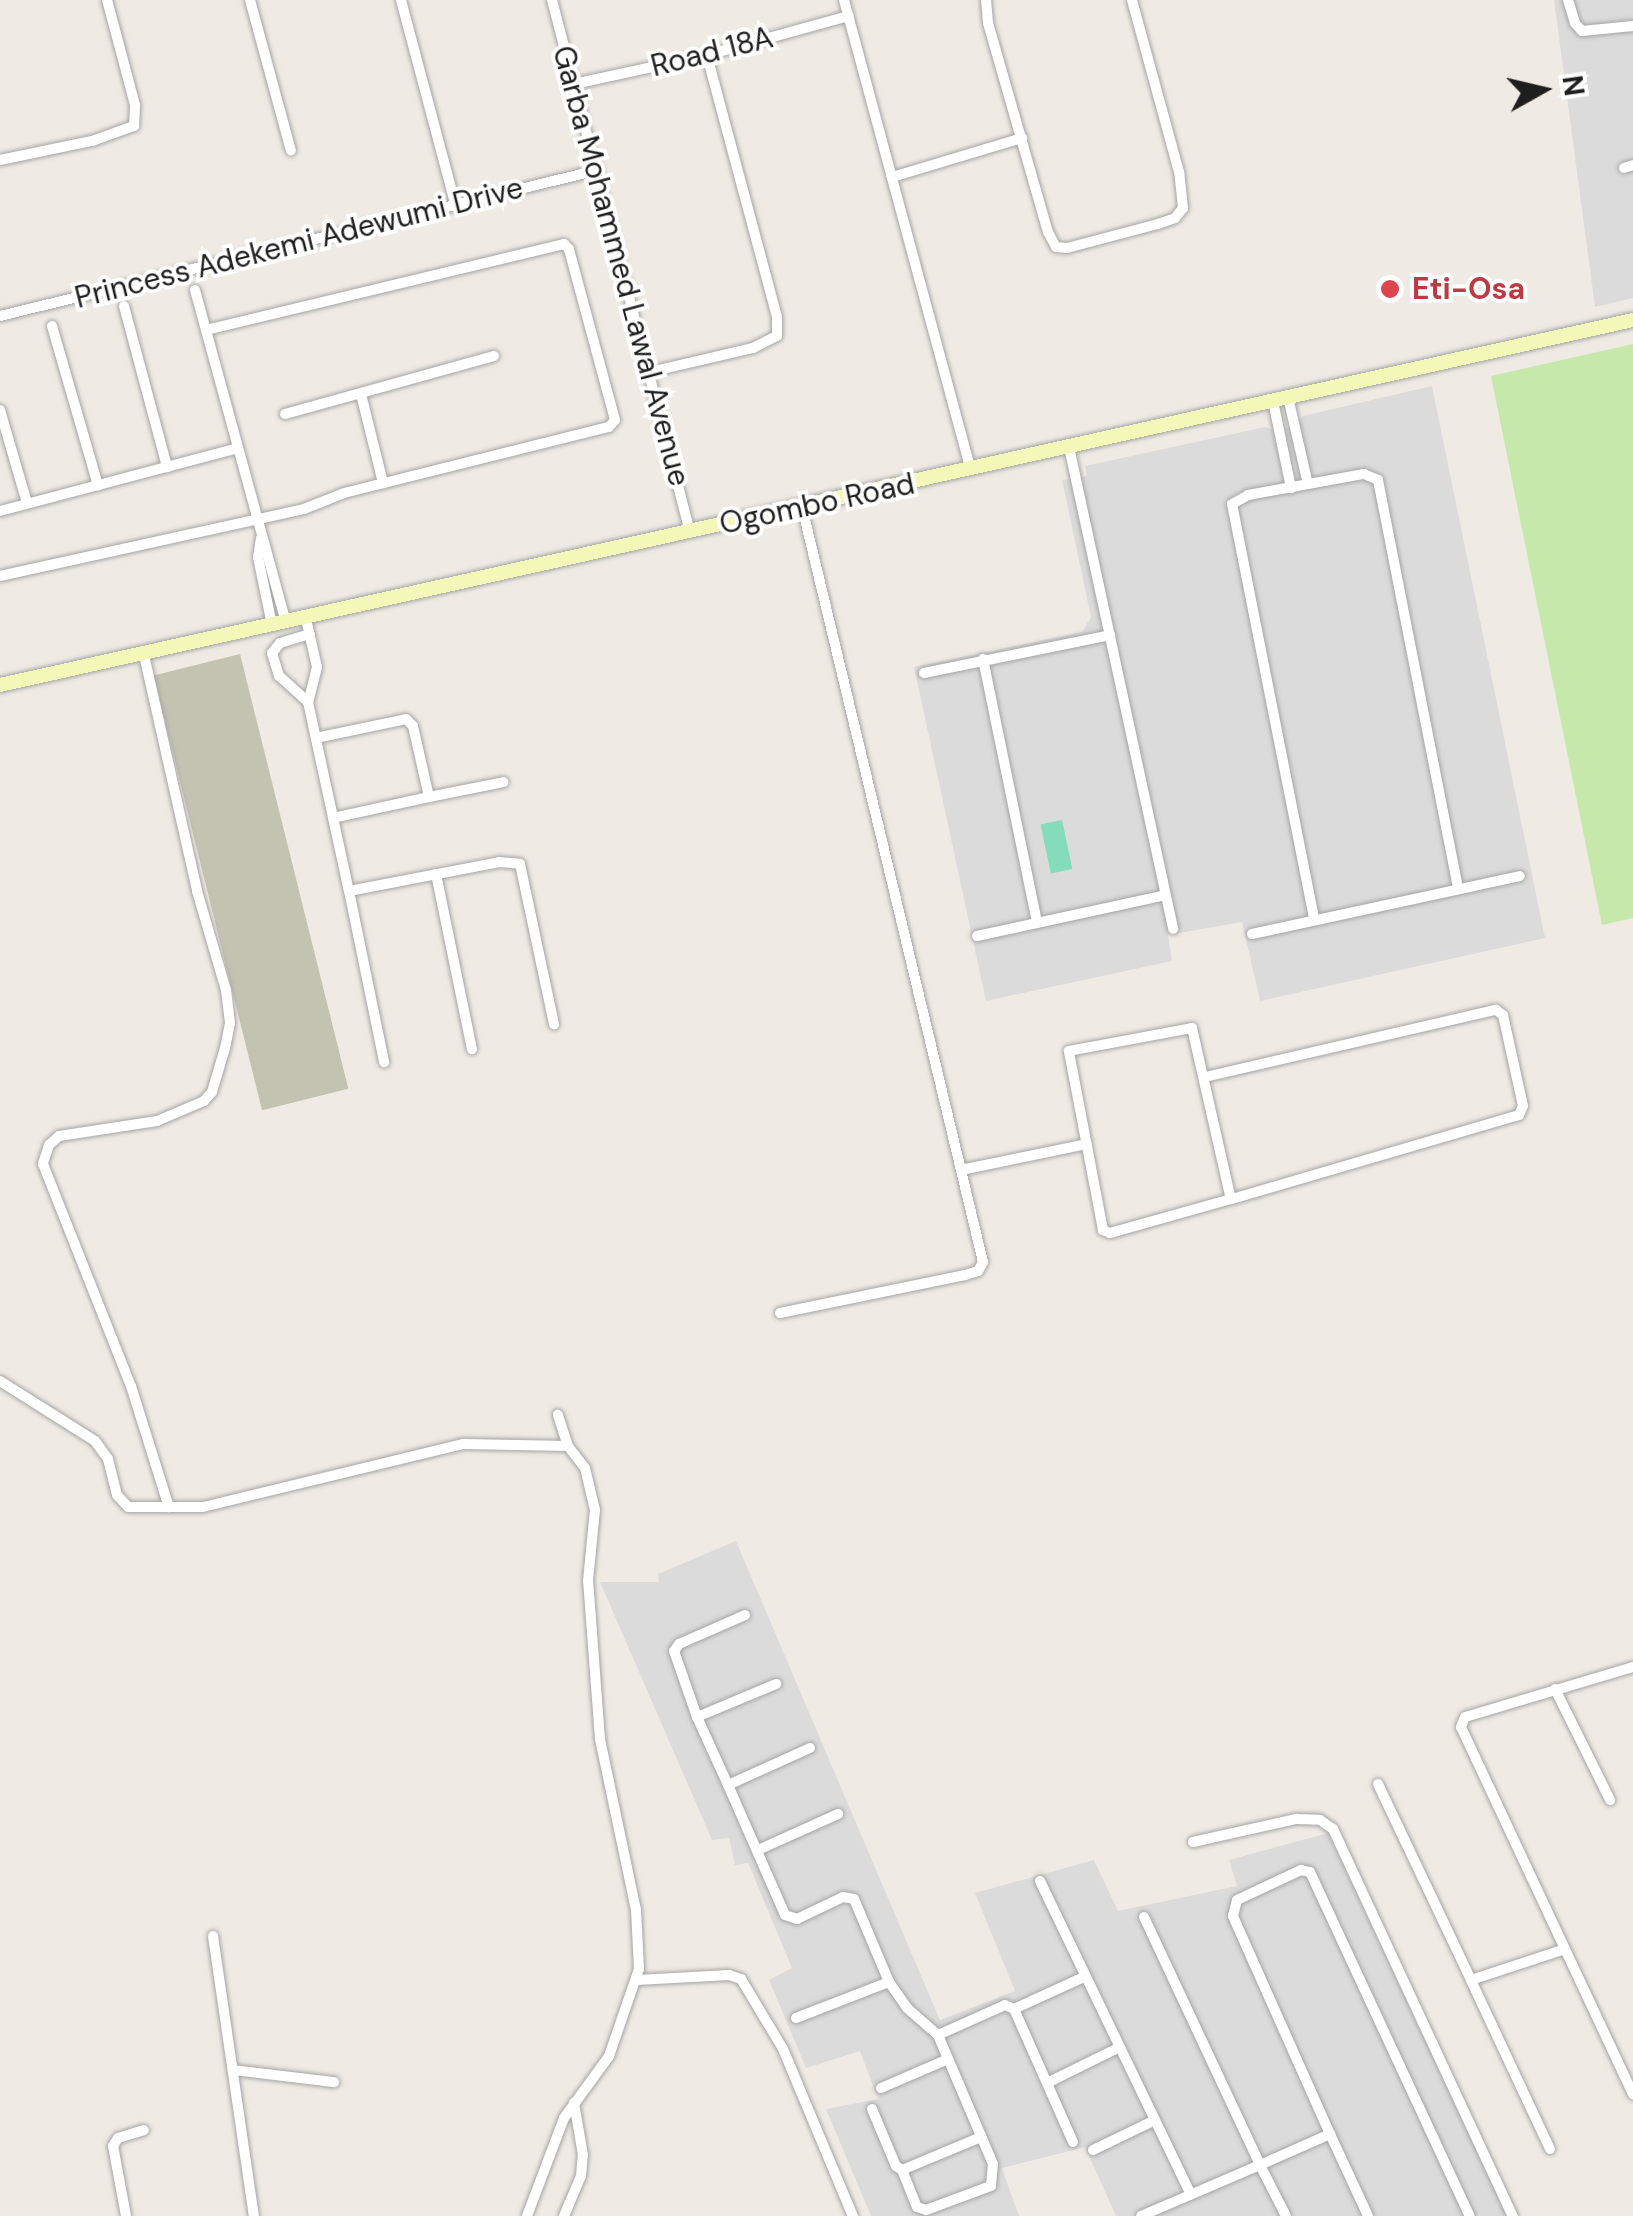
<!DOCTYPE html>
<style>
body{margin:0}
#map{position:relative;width:1633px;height:2216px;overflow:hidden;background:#efebe4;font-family:"DM Sans",sans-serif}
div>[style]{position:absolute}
.residential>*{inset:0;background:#dcdbdb}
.construction>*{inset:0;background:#c2c3b0;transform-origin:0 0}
.grass>*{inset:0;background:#c7e8ab}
.pitch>*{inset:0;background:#84dcbc;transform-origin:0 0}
.roads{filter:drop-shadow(0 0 2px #a5a5a5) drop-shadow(0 0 2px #a5a5a5)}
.street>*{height:10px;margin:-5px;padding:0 5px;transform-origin:5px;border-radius:5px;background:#fff}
.secondary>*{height:14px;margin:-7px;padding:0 7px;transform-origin:7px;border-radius:7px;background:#f3f8b9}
.dots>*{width:28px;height:28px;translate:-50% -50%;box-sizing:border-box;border:5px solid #fff;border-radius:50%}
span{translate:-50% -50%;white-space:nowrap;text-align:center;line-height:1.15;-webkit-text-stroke:8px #fff;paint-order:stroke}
.street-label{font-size:30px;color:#1e1e1e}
.health-label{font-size:30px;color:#be3a42;font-weight:700}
.left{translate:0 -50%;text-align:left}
.north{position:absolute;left:1493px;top:40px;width:100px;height:100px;-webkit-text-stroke:8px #fff;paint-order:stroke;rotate:82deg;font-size:28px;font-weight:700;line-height:40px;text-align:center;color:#1e1e1e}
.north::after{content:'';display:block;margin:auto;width:35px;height:45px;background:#1e1e1e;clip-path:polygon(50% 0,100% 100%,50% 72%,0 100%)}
</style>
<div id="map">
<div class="residential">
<i style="clip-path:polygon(1554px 0,1633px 0,1633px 298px,1595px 307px)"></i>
<i style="clip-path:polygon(1432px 386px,1545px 938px,1260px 1001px,1242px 922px,1168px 935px,1172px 961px,986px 1001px,914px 667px,1082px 632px,1091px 617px,1062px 480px,1087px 476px,1085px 466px,1265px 427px,1279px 431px,1294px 427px,1303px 416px)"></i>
<i style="clip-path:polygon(736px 1541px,940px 2020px,1015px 1991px,975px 1893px,1094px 1860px,1118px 1911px,1237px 1886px,1229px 1860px,1328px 1833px,1507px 2216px,1116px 2216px,1085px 2147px,1002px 2168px,1019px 2216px,871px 2216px,826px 2109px,878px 2099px,860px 2051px,806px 2068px,769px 1980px,792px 1968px,748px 1863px,735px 1865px,729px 1838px,712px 1840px,600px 1582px,659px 1582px,658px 1574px)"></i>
</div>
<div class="construction">
<i style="left:240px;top:654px;width:448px;height:89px;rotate:76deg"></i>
</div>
<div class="grass">
<i style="clip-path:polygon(1633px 344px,1633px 918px,1602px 925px,1491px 376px)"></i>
</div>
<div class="pitch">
<i style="left:1062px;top:820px;width:50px;height:22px;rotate:78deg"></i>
</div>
<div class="roads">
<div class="street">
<i style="left:250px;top:0;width:156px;rotate:74.8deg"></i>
<i style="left:401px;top:0;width:214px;rotate:75.1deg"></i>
<i style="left:552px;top:0;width:550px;rotate:75.46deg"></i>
<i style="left:844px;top:0;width:487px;rotate:74.9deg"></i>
<i style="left:986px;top:0;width:23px;rotate:85deg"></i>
<i style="left:988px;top:23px;width:217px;rotate:74deg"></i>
<i style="left:1048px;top:232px;width:17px;rotate:62deg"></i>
<i style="left:1056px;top:247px;width:11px;rotate:5deg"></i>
<i style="left:1067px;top:248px;width:94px;rotate:-14.8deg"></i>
<i style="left:1158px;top:224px;width:18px;rotate:-19deg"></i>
<i style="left:1175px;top:218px;width:13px;rotate:-51deg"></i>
<i style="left:1183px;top:208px;width:36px;rotate:-96deg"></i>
<i style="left:1179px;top:172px;width:178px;rotate:-105.3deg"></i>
<i style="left:1568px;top:0;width:24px;rotate:73deg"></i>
<i style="left:1575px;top:23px;width:11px;rotate:49deg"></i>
<i style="left:1582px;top:31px;width:51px;rotate:-5.6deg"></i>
<i style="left:574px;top:84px;width:136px;rotate:-12.3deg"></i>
<i style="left:707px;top:55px;width:147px;rotate:-15.4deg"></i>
<i style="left:0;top:160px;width:94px;rotate:-11.7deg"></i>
<i style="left:92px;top:141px;width:45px;rotate:-19.7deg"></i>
<i style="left:134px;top:126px;width:21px;rotate:-87deg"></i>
<i style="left:135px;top:105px;width:109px;rotate:-104.9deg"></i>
<i style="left:1624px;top:168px;width:9px;rotate:-18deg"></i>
<i style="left:892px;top:177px;width:136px;rotate:-16.7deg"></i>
<i style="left:195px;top:290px;width:345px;rotate:74.7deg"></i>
<i style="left:124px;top:306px;width:167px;rotate:75deg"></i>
<i style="left:0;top:316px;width:616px;rotate:-13.72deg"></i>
<i style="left:52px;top:326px;width:166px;rotate:73.9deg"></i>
<i style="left:650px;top:372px;width:106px;rotate:-13.1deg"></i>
<i style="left:753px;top:348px;width:27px;rotate:-27deg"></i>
<i style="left:777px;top:336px;width:19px;rotate:-90deg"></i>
<i style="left:777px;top:317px;width:271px;rotate:-105deg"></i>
<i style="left:361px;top:394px;width:92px;rotate:76.1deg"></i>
<i style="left:1288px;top:397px;width:89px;rotate:77.1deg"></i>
<i style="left:1273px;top:401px;width:89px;rotate:78.3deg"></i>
<i style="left:0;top:410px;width:97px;rotate:73.8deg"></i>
<i style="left:285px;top:414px;width:217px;rotate:-15.5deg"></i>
<i style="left:1069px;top:447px;width:493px;rotate:77.8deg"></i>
<i style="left:0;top:511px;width:246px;rotate:-14.8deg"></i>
<i style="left:261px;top:538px;width:19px;rotate:99deg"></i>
<i style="left:258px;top:557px;width:69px;rotate:78.4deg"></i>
<i style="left:0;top:576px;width:311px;rotate:-12.4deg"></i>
<i style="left:304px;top:509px;width:43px;rotate:-21.8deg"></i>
<i style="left:344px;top:493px;width:273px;rotate:-14deg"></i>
<i style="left:609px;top:427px;width:9px;rotate:-49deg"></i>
<i style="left:615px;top:420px;width:177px;rotate:-105.1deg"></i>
<i style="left:569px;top:249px;width:7px;rotate:-135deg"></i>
<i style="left:564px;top:244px;width:368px;rotate:166.5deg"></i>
<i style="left:306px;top:619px;width:49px;rotate:77.1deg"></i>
<i style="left:317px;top:667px;width:36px;rotate:104deg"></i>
<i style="left:308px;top:702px;width:193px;rotate:77.8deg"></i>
<i style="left:349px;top:891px;width:153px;rotate:-10.9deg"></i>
<i style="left:499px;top:862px;width:21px;rotate:5deg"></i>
<i style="left:520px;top:864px;width:164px;rotate:78deg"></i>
<i style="left:144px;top:655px;width:242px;rotate:77.3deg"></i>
<i style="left:197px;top:891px;width:103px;rotate:73.7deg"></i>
<i style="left:226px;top:990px;width:33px;rotate:83deg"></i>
<i style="left:230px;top:1023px;width:25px;rotate:101deg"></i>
<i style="left:225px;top:1048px;width:46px;rotate:106.5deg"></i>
<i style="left:212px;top:1092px;width:12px;rotate:132deg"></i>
<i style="left:204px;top:1101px;width:51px;rotate:156.9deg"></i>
<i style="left:157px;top:1121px;width:99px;rotate:171.3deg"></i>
<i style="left:59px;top:1136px;width:13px;rotate:138deg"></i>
<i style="left:49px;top:1145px;width:20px;rotate:108deg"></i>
<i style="left:43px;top:1164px;width:239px;rotate:68.4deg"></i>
<i style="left:131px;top:1386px;width:127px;rotate:72.6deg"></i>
<i style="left:983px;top:659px;width:269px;rotate:78.4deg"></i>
<i style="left:924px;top:673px;width:190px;rotate:-11.5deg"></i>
<i style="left:307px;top:701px;width:38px;rotate:-138deg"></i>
<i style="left:279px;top:676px;width:24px;rotate:-107deg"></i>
<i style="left:272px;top:653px;width:13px;rotate:-51deg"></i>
<i style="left:280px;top:643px;width:31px;rotate:-17deg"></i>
<i style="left:316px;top:738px;width:92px;rotate:-11.9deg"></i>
<i style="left:406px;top:719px;width:10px;rotate:45deg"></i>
<i style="left:413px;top:726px;width:73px;rotate:77.3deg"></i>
<i style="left:429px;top:797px;width:98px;rotate:167.7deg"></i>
<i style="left:429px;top:797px;width:76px;rotate:-11.3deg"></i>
<i style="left:436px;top:874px;width:179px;rotate:78.4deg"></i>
<i style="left:349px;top:891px;width:175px;rotate:78.4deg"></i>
<i style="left:1314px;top:918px;width:422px;rotate:-101.2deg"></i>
<i style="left:1232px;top:504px;width:18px;rotate:-29deg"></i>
<i style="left:1248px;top:495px;width:118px;rotate:-10.3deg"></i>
<i style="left:1364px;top:474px;width:15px;rotate:23deg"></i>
<i style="left:1378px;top:480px;width:416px;rotate:78.9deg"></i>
<i style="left:1252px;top:934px;width:274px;rotate:-12.2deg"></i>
<i style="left:977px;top:936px;width:193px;rotate:-12.2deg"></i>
<i style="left:1205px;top:1077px;width:299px;rotate:-13deg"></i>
<i style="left:1496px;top:1010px;width:9px;rotate:36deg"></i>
<i style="left:1503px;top:1015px;width:93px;rotate:77.6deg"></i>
<i style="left:1523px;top:1106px;width:10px;rotate:114deg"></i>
<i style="left:1519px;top:1115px;width:300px;rotate:163.7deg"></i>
<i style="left:1231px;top:1199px;width:126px;rotate:164.3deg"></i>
<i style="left:1110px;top:1233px;width:8px;rotate:-157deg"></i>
<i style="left:1103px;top:1230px;width:182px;rotate:-100.8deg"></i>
<i style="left:1069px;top:1051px;width:125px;rotate:-10.6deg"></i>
<i style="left:1192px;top:1028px;width:175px;rotate:77.2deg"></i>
<i style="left:961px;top:1170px;width:128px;rotate:-11.7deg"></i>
<i style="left:780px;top:1313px;width:189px;rotate:-11.6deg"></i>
<i style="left:965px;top:1275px;width:14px;rotate:-17deg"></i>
<i style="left:978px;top:1271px;width:10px;rotate:-61deg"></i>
<i style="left:983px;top:1262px;width:776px;rotate:-103.48deg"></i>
<i style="left:0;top:1381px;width:112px;rotate:32.3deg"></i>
<i style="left:95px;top:1441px;width:22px;rotate:54deg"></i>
<i style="left:108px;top:1459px;width:37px;rotate:76deg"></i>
<i style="left:117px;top:1495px;width:16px;rotate:47deg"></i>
<i style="left:128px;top:1507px;width:75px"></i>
<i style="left:203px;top:1507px;width:268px;rotate:-13.6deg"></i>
<i style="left:464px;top:1444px;width:104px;rotate:1.1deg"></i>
<i style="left:1633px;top:1667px;width:175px;rotate:163.4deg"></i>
<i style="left:1465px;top:1717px;width:11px;rotate:112deg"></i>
<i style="left:1461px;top:1727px;width:406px;rotate:64.9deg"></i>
<i style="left:1555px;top:1689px;width:124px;rotate:63.6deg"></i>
<i style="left:697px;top:1717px;width:70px;rotate:-109.2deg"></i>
<i style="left:674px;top:1651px;width:9px;rotate:-54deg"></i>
<i style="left:679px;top:1644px;width:72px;rotate:-23.7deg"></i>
<i style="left:810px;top:1748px;width:90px;rotate:155.7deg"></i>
<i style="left:728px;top:1785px;width:142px;rotate:66.3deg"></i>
<i style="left:785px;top:1915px;width:13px;rotate:18deg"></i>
<i style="left:797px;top:1919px;width:51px;rotate:-25.6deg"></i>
<i style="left:843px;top:1897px;width:11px;rotate:10deg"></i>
<i style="left:854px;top:1899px;width:90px;rotate:67.1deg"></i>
<i style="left:889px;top:1982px;width:32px;rotate:55deg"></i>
<i style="left:907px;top:2008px;width:41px;rotate:41.1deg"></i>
<i style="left:1378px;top:1784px;width:217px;rotate:64.6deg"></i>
<i style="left:728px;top:1785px;width:75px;rotate:-114.5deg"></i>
<i style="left:697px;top:1717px;width:86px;rotate:-22.7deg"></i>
<i style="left:1193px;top:1842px;width:106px;rotate:-12.6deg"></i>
<i style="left:1296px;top:1819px;width:24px;rotate:2deg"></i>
<i style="left:1320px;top:1820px;width:16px;rotate:35deg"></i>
<i style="left:1333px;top:1829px;width:427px;rotate:65.1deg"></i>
<i style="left:758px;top:1850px;width:88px;rotate:-24.2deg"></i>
<i style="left:1040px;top:1881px;width:348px;rotate:64.3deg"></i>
<i style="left:1144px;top:1917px;width:274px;rotate:64.9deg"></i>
<i style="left:1260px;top:2165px;width:77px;rotate:-23.9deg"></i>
<i style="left:1330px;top:2134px;width:90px;rotate:65.1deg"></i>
<i style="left:213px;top:1936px;width:283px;rotate:81.7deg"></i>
<i style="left:637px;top:1980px;width:92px;rotate:-3.1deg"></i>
<i style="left:729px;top:1975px;width:13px;rotate:18deg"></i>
<i style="left:741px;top:1979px;width:82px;rotate:59deg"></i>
<i style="left:783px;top:2049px;width:181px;rotate:67.3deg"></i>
<i style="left:796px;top:2018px;width:100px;rotate:-21.2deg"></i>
<i style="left:233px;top:2070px;width:102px;rotate:6.8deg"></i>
<i style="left:1047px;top:2083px;width:81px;rotate:-26.3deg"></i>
<i style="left:881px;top:2088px;width:71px;rotate:-23.3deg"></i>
<i style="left:872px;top:2109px;width:62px;rotate:67.2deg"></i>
<i style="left:896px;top:2166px;width:7px;rotate:34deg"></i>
<i style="left:902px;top:2170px;width:86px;rotate:-22.7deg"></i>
<i style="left:1330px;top:2134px;width:239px;rotate:-114deg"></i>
<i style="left:1233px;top:1916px;width:16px;rotate:-76deg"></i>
<i style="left:1237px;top:1900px;width:71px;rotate:-25.1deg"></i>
<i style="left:1301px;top:1870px;width:9px;rotate:13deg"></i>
<i style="left:1310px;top:1872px;width:379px;rotate:65.1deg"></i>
<i style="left:1073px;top:2142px;width:145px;rotate:-113.9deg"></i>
<i style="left:1014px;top:2009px;width:79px;rotate:-24.6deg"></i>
<i style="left:1550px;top:2149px;width:187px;rotate:-115.1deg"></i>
<i style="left:1471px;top:1980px;width:96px;rotate:-18.2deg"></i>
<i style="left:1093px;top:2150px;width:69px;rotate:-25.8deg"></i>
<i style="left:902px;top:2170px;width:40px;rotate:68deg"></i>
<i style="left:917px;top:2207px;width:9px;rotate:18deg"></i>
<i style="left:926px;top:2210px;width:69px;rotate:-20.3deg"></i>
<i style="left:991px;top:2186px;width:22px;rotate:-85deg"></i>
<i style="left:993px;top:2164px;width:140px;rotate:-113.1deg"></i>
<i style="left:938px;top:2035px;width:73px;rotate:-24.1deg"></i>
<i style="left:1005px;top:2005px;width:10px;rotate:24deg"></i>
<i style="left:126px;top:2216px;width:71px;rotate:-100.5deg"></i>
<i style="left:113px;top:2146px;width:9px;rotate:-58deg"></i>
<i style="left:118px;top:2138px;width:27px;rotate:-17deg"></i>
<i style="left:527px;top:2216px;width:105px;rotate:-69.3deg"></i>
<i style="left:564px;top:2118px;width:77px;rotate:-54deg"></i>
<i style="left:609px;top:2056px;width:92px;rotate:-71deg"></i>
<i style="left:639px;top:1969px;width:59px;rotate:-92.9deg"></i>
<i style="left:636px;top:1910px;width:175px;rotate:-101.9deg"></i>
<i style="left:600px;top:1739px;width:158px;rotate:-94.3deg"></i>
<i style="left:588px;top:1581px;width:71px;rotate:-84.4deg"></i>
<i style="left:595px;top:1510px;width:43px;rotate:-103.4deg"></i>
<i style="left:585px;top:1468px;width:28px;rotate:-128deg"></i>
<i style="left:568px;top:1446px;width:33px;rotate:-108deg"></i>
<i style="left:564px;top:2216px;width:43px;rotate:-67deg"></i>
<i style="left:581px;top:2176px;width:21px;rotate:-85deg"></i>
<i style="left:583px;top:2155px;width:53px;rotate:-99.8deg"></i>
<i style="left:1141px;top:2216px;width:129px;rotate:-23.2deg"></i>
<i style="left:1260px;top:2165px;width:57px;rotate:63deg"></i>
</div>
<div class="secondary">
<i style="left:0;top:685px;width:1673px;rotate:-12.6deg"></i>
</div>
</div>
<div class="dots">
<i style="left:1390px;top:289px;background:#e0444e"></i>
</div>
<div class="street-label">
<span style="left:712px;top:52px;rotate:-14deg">Road 18A</span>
<span style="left:299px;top:243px;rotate:-14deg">Princess Adekemi Adewumi Drive</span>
<span style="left:621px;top:266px;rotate:75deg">Garba Mohammed Lawal Avenue</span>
<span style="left:817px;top:504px;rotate:-12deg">Ogombo Road</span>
</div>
<div class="health-label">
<span class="left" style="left:1412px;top:289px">Eti-Osa</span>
</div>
<div class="north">N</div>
</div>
